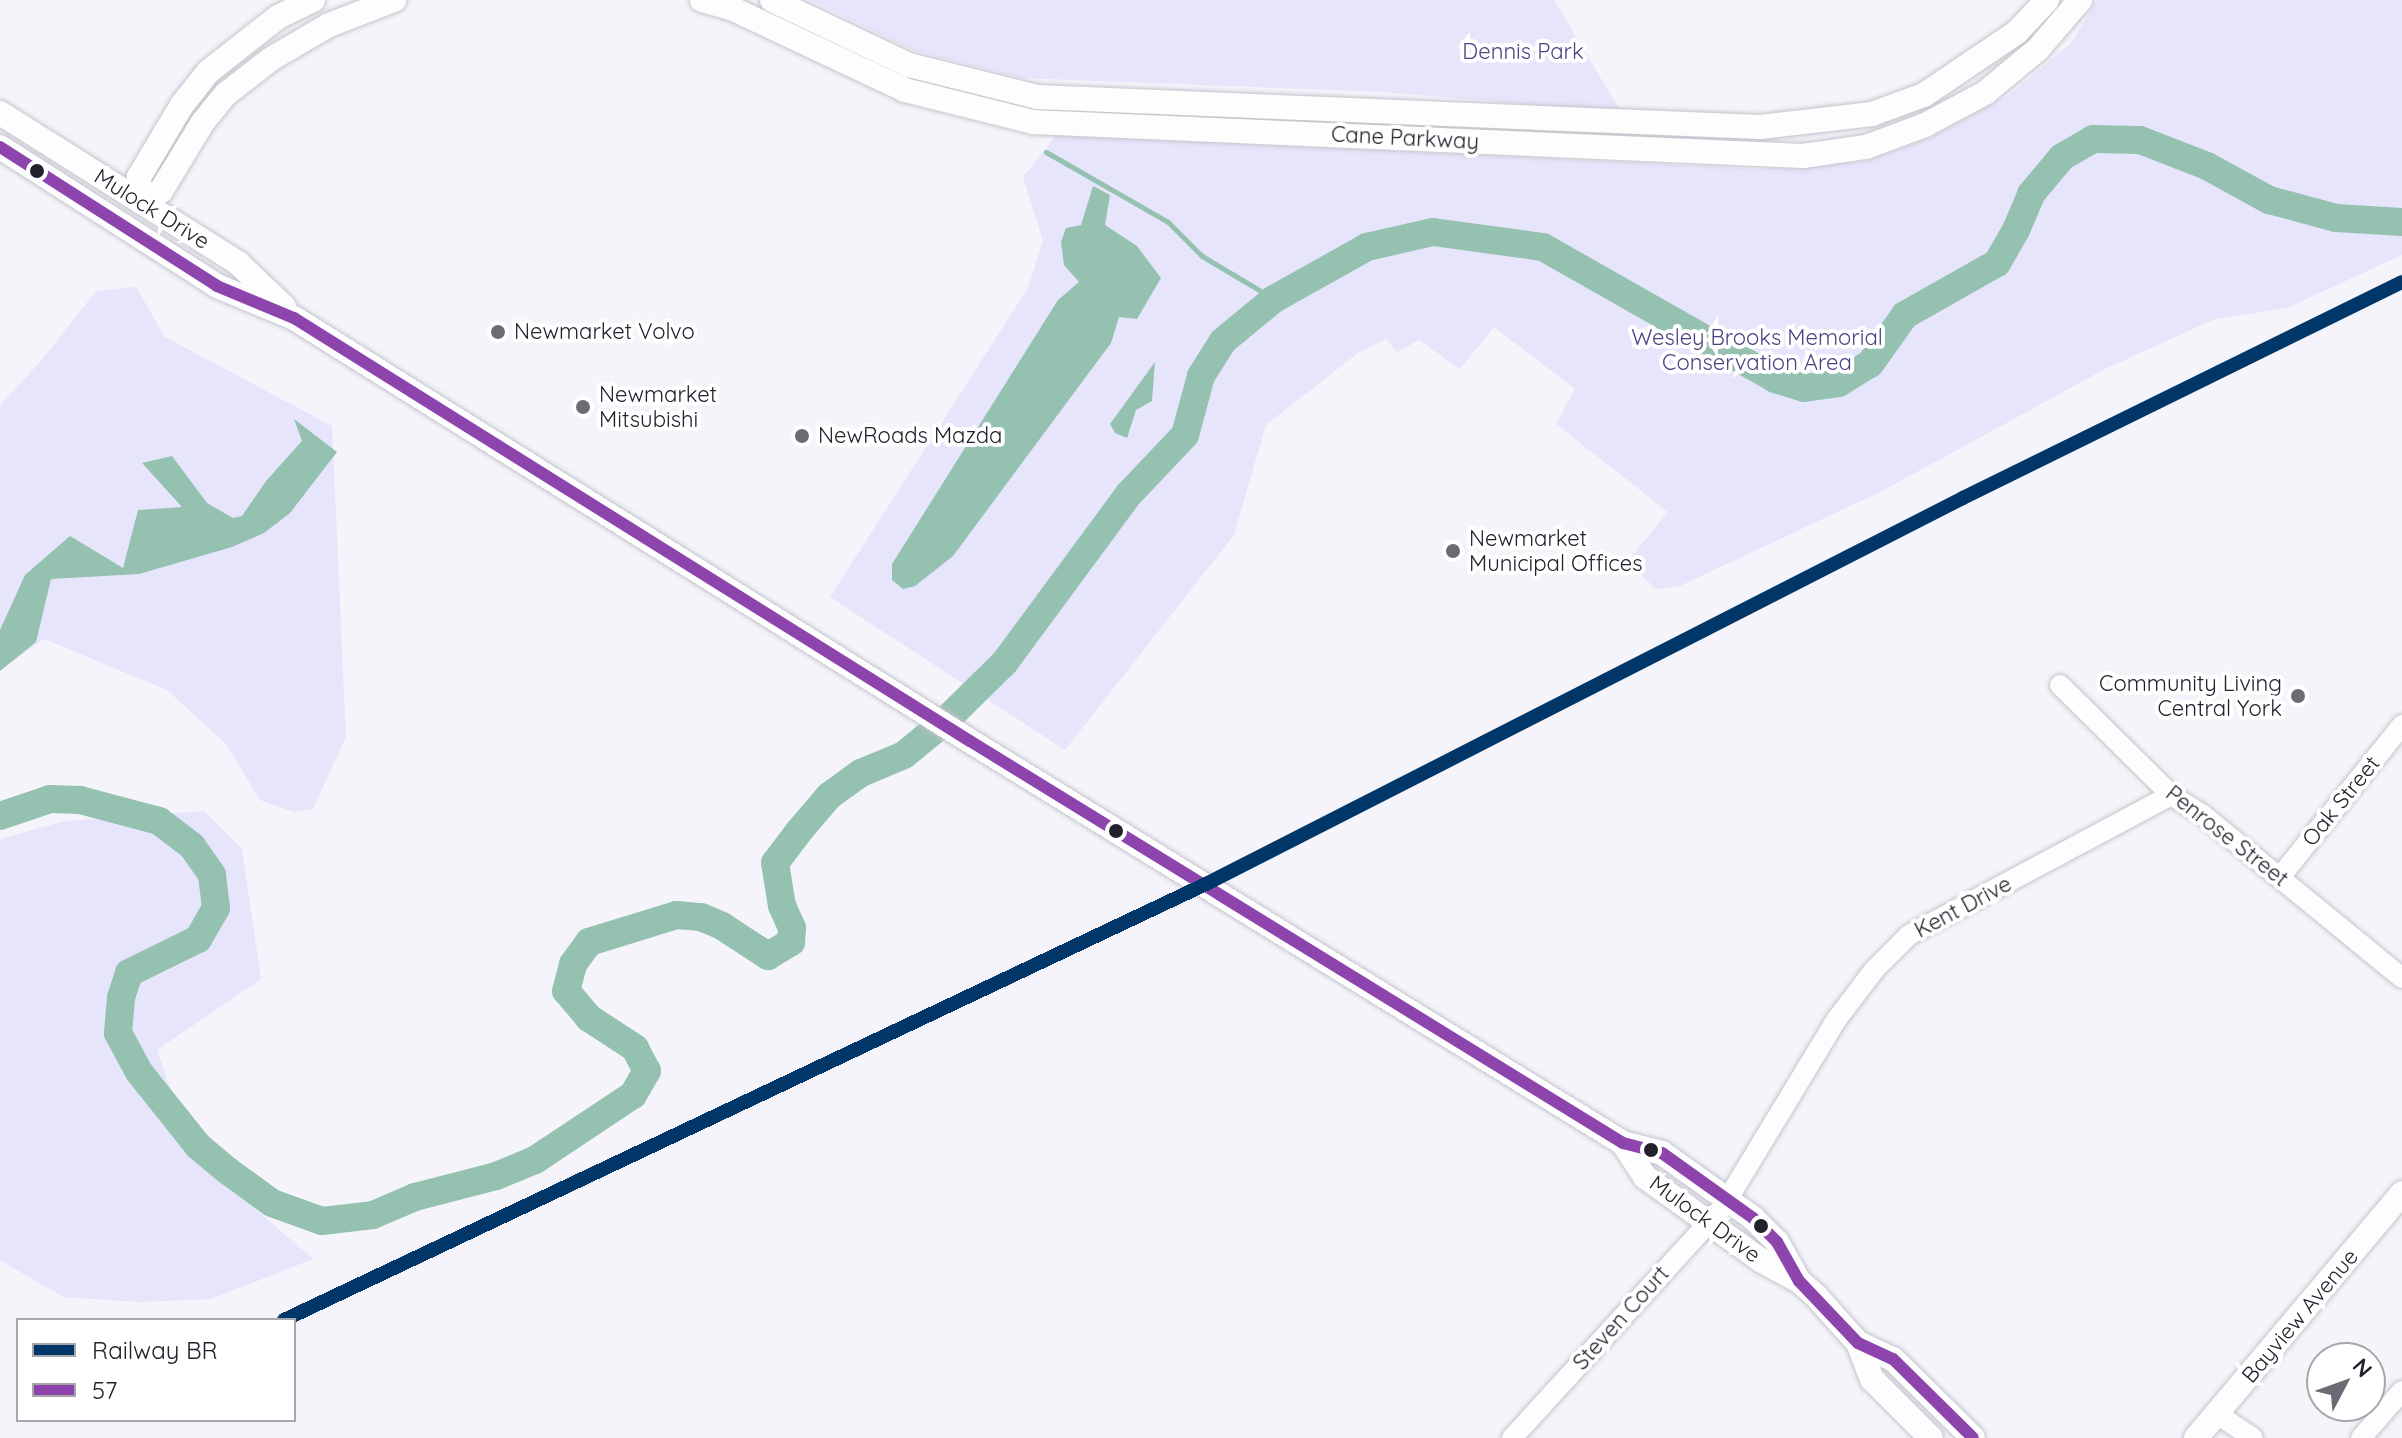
<!DOCTYPE html>
<style>
body{margin:0}
#map{position:relative;width:2402px;height:1438px;overflow:hidden;background:#f4f4fa;font-family:Quicksand,sans-serif}
div>[style]{position:absolute}
.green>*{inset:0;background:#e7e5fc}
.water>*{inset:0;background:#95c1b1}
.stream>*{height:5px;margin:-2.5px;padding:0 2.5px;transform-origin:2.5px;border-radius:2.5px;background:#95c1b1}
.river>*{height:28px;margin:-14px;padding:0 14px;transform-origin:14px;border-radius:14px;background:#95c1b1}
.roads{filter:drop-shadow(0 0 2px #c4c4cc) drop-shadow(0 0 2px #c4c4cc)}
.minor>*{height:20px;margin:-10px;padding:0 10px;transform-origin:10px;border-radius:10px;background:#fdfdfe}
.major>*{height:24px;margin:-12px;padding:0 12px;transform-origin:12px;border-radius:12px;background:#fdfdfe}
.bus-1>*{height:12px;margin:-6px;padding:0 6px;transform-origin:6px;border-radius:6px;background:#8e44ad}
.rail-1>*{height:14px;margin:-7px;padding:0 7px;transform-origin:7px;border-radius:7px;background:#003768}
.dots>*{width:22px;height:22px;translate:-50% -50%;box-sizing:border-box;border:4px solid #fff;border-radius:50%}
span{translate:-50% -50%;white-space:nowrap;text-align:center;line-height:1.15;-webkit-text-stroke:8px #fff;paint-order:stroke}
.park-label{font-size:22px;color:#4d4383}
.street-label{font-size:22px;color:#22212c}
.poi-label{font-size:22px;color:#22212c}
.left{translate:0 -50%;text-align:left}
.right{translate:-100% -50%;text-align:right}
.legend{position:absolute;left:16px;top:1318px;width:280px;height:104px;box-sizing:border-box;background:#fff;border:2px solid #a7a6ab;margin:0;padding:10px 14px;list-style:none;font-size:24px;color:#22212c}
.legend li{display:flex;align-items:center;gap:16px;height:40px}
.legend b{width:40px;border:2px solid #a7a6ab}
.north{position:absolute;left:2306px;top:1342px;width:80px;height:80px;box-sizing:border-box;background:#fff;border:2px solid #a7a6ab;border-radius:50%;rotate:49deg;font-size:22px;font-weight:700;line-height:32px;text-align:center;color:#22212c}
.north::after{content:'';display:block;margin:auto;width:28px;height:36px;background:#6c6b74;clip-path:polygon(50% 0,100% 100%,50% 72%,0 100%)}
</style>
<div id="map">
<div class="green">
<i style="clip-path:polygon(810px 0,1554px 0,1621px 112px,1382px 92px,1021px 78px,912px 50px)"></i>
<i style="clip-path:polygon(2097px 0,2402px 0,2402px 255px,2287px 308px,2215px 319px,2107px 368px,1882px 491px,1680px 586px,1656px 589px,1627px 562px,1668px 512px,1556px 424px,1575px 389px,1494px 327px,1460px 369px,1419px 340px,1397px 352px,1386px 339px,1358px 353px,1266px 425px,1234px 535px,1065px 750px,830px 597px,1028px 288px,1043px 241px,1023px 177px,1057px 134px,1759px 169px,1864px 162px,1929px 138px,2009px 95px,2072px 42px)"></i>
<i style="clip-path:polygon(136px 287px,165px 337px,332px 426px,346px 737px,313px 809px,294px 812px,260px 800px,226px 744px,167px 690px,44px 639px,0 670px,0 405px,41px 361px,96px 291px)"></i>
<i style="clip-path:polygon(204px 811px,242px 849px,261px 979px,157px 1050px,194px 1155px,313px 1259px,211px 1299px,139px 1302px,63px 1297px,0 1260px,0 839px,65px 821px)"></i>
</div>
<div class="water">
<i style="clip-path:polygon(1093px 186px,1110px 195px,1105px 225px,1137px 246px,1161px 278px,1137px 319px,1119px 317px,1111px 343px,953px 556px,915px 586px,903px 589px,892px 580px,892px 564px,1058px 300px,1079px 282px,1064px 265px,1061px 242px,1066px 228px,1081px 225px)"></i>
<i style="clip-path:polygon(1155px 362px,1152px 401px,1136px 410px,1127px 438px,1115px 433px,1110px 424px)"></i>
<i style="clip-path:polygon(294px 419px,337px 452px,290px 513px,264px 533px,232px 547px,139px 574px,51px 579px,36px 642px,0 671px,0 630px,25px 575px,70px 536px,123px 568px,138px 510px,182px 507px,142px 463px,172px 456px,207px 503px,233px 518px,242px 516px,266px 481px,302px 441px)"></i>
</div>
<div class="stream">
<i style="left:1046px;top:152px;width:141px;rotate:29.8deg"></i>
<i style="left:1168px;top:222px;width:48px;rotate:45deg"></i>
<i style="left:1202px;top:256px;width:84px;rotate:30.8deg"></i>
</div>
<div class="river">
<i style="left:0;top:816px;width:53px;rotate:-18.8deg"></i>
<i style="left:50px;top:799px;width:30px;rotate:2deg"></i>
<i style="left:80px;top:800px;width:82px;rotate:14.9deg"></i>
<i style="left:159px;top:821px;width:41px;rotate:37.1deg"></i>
<i style="left:192px;top:846px;width:35px;rotate:55deg"></i>
<i style="left:212px;top:875px;width:33px;rotate:83deg"></i>
<i style="left:216px;top:908px;width:36px;rotate:120deg"></i>
<i style="left:198px;top:939px;width:77px;rotate:153.8deg"></i>
<i style="left:129px;top:973px;width:26px;rotate:108deg"></i>
<i style="left:121px;top:998px;width:35px;rotate:95deg"></i>
<i style="left:118px;top:1033px;width:44px;rotate:61.7deg"></i>
<i style="left:139px;top:1072px;width:95px;rotate:51.4deg"></i>
<i style="left:198px;top:1146px;width:39px;rotate:40deg"></i>
<i style="left:228px;top:1171px;width:54px;rotate:36deg"></i>
<i style="left:272px;top:1203px;width:53px;rotate:19.8deg"></i>
<i style="left:322px;top:1221px;width:51px;rotate:-6.7deg"></i>
<i style="left:373px;top:1215px;width:46px;rotate:-23.2deg"></i>
<i style="left:415px;top:1197px;width:84px;rotate:-14.5deg"></i>
<i style="left:496px;top:1176px;width:42px;rotate:-22.3deg"></i>
<i style="left:535px;top:1160px;width:118px;rotate:-33.6deg"></i>
<i style="left:633px;top:1095px;width:28px;rotate:-60deg"></i>
<i style="left:647px;top:1071px;width:26px;rotate:-118deg"></i>
<i style="left:635px;top:1048px;width:55px;rotate:-146.9deg"></i>
<i style="left:589px;top:1018px;width:35px;rotate:-130deg"></i>
<i style="left:566px;top:991px;width:28px;rotate:-75deg"></i>
<i style="left:573px;top:964px;width:27px;rotate:-54deg"></i>
<i style="left:589px;top:942px;width:92px;rotate:-17.1deg"></i>
<i style="left:677px;top:915px;width:24px;rotate:5deg"></i>
<i style="left:701px;top:917px;width:23px;rotate:23deg"></i>
<i style="left:722px;top:926px;width:55px;rotate:33.1deg"></i>
<i style="left:768px;top:956px;width:27px;rotate:-31deg"></i>
<i style="left:791px;top:942px;width:14px;rotate:-86deg"></i>
<i style="left:792px;top:928px;width:24px;rotate:-114deg"></i>
<i style="left:782px;top:906px;width:44px;rotate:-99.2deg"></i>
<i style="left:775px;top:863px;width:41px;rotate:-52.9deg"></i>
<i style="left:800px;top:830px;width:45px;rotate:-49.5deg"></i>
<i style="left:829px;top:796px;width:39px;rotate:-36deg"></i>
<i style="left:861px;top:773px;width:47px;rotate:-22.7deg"></i>
<i style="left:904px;top:755px;width:52px;rotate:-39.5deg"></i>
<i style="left:944px;top:722px;width:86px;rotate:-44.5deg"></i>
<i style="left:1005px;top:662px;width:209px;rotate:-53.6deg"></i>
<i style="left:1129px;top:494px;width:81px;rotate:-46.5deg"></i>
<i style="left:1185px;top:435px;width:61px;rotate:-74.8deg"></i>
<i style="left:1201px;top:376px;width:41px;rotate:-57.8deg"></i>
<i style="left:1223px;top:341px;width:66px;rotate:-39.5deg"></i>
<i style="left:1274px;top:299px;width:107px;rotate:-29.2deg"></i>
<i style="left:1367px;top:247px;width:68px;rotate:-12.8deg"></i>
<i style="left:1433px;top:232px;width:111px;rotate:7.8deg"></i>
<i style="left:1543px;top:247px;width:267px;rotate:29.6deg"></i>
<i style="left:1775px;top:379px;width:30px;rotate:17deg"></i>
<i style="left:1804px;top:388px;width:35px;rotate:-8deg"></i>
<i style="left:1839px;top:383px;width:36px;rotate:-32deg"></i>
<i style="left:1870px;top:364px;width:60px;rotate:-54.5deg"></i>
<i style="left:1905px;top:315px;width:106px;rotate:-29.5deg"></i>
<i style="left:1997px;top:263px;width:38px;rotate:-60deg"></i>
<i style="left:2016px;top:230px;width:39px;rotate:-67deg"></i>
<i style="left:2031px;top:194px;width:48px;rotate:-50deg"></i>
<i style="left:2062px;top:157px;width:36px;rotate:-30deg"></i>
<i style="left:2093px;top:139px;width:47px;rotate:1.2deg"></i>
<i style="left:2140px;top:140px;width:72px;rotate:21.2deg"></i>
<i style="left:2207px;top:166px;width:71px;rotate:28.7deg"></i>
<i style="left:2269px;top:200px;width:69px;rotate:15deg"></i>
<i style="left:2336px;top:218px;width:66px;rotate:3.5deg"></i>
</div>
<div class="roads">
<div class="minor">
<i style="left:2060px;top:685px;width:156px;rotate:44.7deg"></i>
<i style="left:2171px;top:795px;width:38px;rotate:32deg"></i>
<i style="left:2203px;top:815px;width:257px;rotate:39.3deg"></i>
<i style="left:2280px;top:877px;width:195px;rotate:-51.2deg"></i>
<i style="left:2217px;top:1414px;width:43px;rotate:33.7deg"></i>
<i style="left:1512px;top:1438px;width:313px;rotate:-47.6deg"></i>
<i style="left:1723px;top:1207px;width:220px;rotate:-58.8deg"></i>
<i style="left:1837px;top:1019px;width:61px;rotate:-52.9deg"></i>
<i style="left:1874px;top:970px;width:49px;rotate:-45deg"></i>
<i style="left:1909px;top:935px;width:297px;rotate:-28.1deg"></i>
<i style="left:2361px;top:1438px;width:62px;rotate:-48.9deg"></i>
</div>
<div class="major">
<i style="left:702px;top:0;width:32px;rotate:16deg"></i>
<i style="left:733px;top:9px;width:190px;rotate:25.2deg"></i>
<i style="left:905px;top:90px;width:132px;rotate:14deg"></i>
<i style="left:1033px;top:122px;width:771px;rotate:2.53deg"></i>
<i style="left:1803px;top:156px;width:64px;rotate:-8.1deg"></i>
<i style="left:1866px;top:147px;width:63px;rotate:-20.4deg"></i>
<i style="left:1925px;top:125px;width:68px;rotate:-28.1deg"></i>
<i style="left:1985px;top:93px;width:69px;rotate:-39.7deg"></i>
<i style="left:2038px;top:49px;width:65px;rotate:-49.4deg"></i>
<i style="left:772px;top:0;width:152px;rotate:25.4deg"></i>
<i style="left:909px;top:65px;width:132px;rotate:14deg"></i>
<i style="left:1037px;top:97px;width:724px;rotate:2.38deg"></i>
<i style="left:1760px;top:127px;width:113px;rotate:-6.6deg"></i>
<i style="left:1872px;top:114px;width:55px;rotate:-20.1deg"></i>
<i style="left:1924px;top:95px;width:112px;rotate:-34.1deg"></i>
<i style="left:2017px;top:32px;width:44px;rotate:-46.8deg"></i>
<i style="left:0;top:113px;width:281px;rotate:32.2deg"></i>
<i style="left:238px;top:263px;width:64px;rotate:43.7deg"></i>
<i style="left:0;top:147px;width:258px;rotate:32.6deg"></i>
<i style="left:217px;top:286px;width:83px;rotate:22.6deg"></i>
<i style="left:294px;top:318px;width:797px;rotate:32.04deg"></i>
<i style="left:970px;top:741px;width:767px;rotate:31.62deg"></i>
<i style="left:1623px;top:1143px;width:40px;rotate:14.4deg"></i>
<i style="left:1662px;top:1153px;width:112px;rotate:35.5deg"></i>
<i style="left:1753px;top:1218px;width:34px;rotate:45deg"></i>
<i style="left:1777px;top:1242px;width:45px;rotate:60.6deg"></i>
<i style="left:141px;top:202px;width:23px;rotate:-29deg"></i>
<i style="left:161px;top:191px;width:81px;rotate:-58.7deg"></i>
<i style="left:203px;top:122px;width:36px;rotate:-51deg"></i>
<i style="left:226px;top:94px;width:57px;rotate:-37.9deg"></i>
<i style="left:271px;top:59px;width:67px;rotate:-30.4deg"></i>
<i style="left:329px;top:25px;width:70px;rotate:-21deg"></i>
<i style="left:141px;top:202px;width:25px;rotate:-95deg"></i>
<i style="left:139px;top:177px;width:84px;rotate:-59.2deg"></i>
<i style="left:182px;top:105px;width:42px;rotate:-51.8deg"></i>
<i style="left:208px;top:72px;width:89px;rotate:-38.2deg"></i>
<i style="left:278px;top:17px;width:39px;rotate:-26deg"></i>
<i style="left:1623px;top:1143px;width:40px;rotate:57.1deg"></i>
<i style="left:1645px;top:1177px;width:144px;rotate:35.7deg"></i>
<i style="left:1762px;top:1261px;width:42px;rotate:28.4deg"></i>
<i style="left:1799px;top:1281px;width:23px;rotate:41deg"></i>
<i style="left:1816px;top:1296px;width:63px;rotate:48.2deg"></i>
<i style="left:1858px;top:1343px;width:39px;rotate:69deg"></i>
<i style="left:1872px;top:1379px;width:83px;rotate:45deg"></i>
<i style="left:1858px;top:1343px;width:38px;rotate:25deg"></i>
<i style="left:1893px;top:1359px;width:112px;rotate:44.6deg"></i>
<i style="left:2196px;top:1438px;width:320px;rotate:-49.9deg"></i>
</div>
</div>
<div class="bus-1">
<i style="left:0;top:147px;width:258px;rotate:32.6deg"></i>
<i style="left:217px;top:286px;width:83px;rotate:22.6deg"></i>
<i style="left:294px;top:318px;width:797px;rotate:32.04deg"></i>
<i style="left:970px;top:741px;width:767px;rotate:31.62deg"></i>
<i style="left:1623px;top:1143px;width:40px;rotate:14.4deg"></i>
<i style="left:1662px;top:1153px;width:112px;rotate:35.5deg"></i>
<i style="left:1753px;top:1218px;width:34px;rotate:45deg"></i>
<i style="left:1777px;top:1242px;width:45px;rotate:60.6deg"></i>
<i style="left:1799px;top:1281px;width:86px;rotate:46.4deg"></i>
<i style="left:1858px;top:1343px;width:38px;rotate:25deg"></i>
<i style="left:1893px;top:1359px;width:112px;rotate:44.6deg"></i>
</div>
<div class="rail-1">
<i style="left:284px;top:1320px;width:1020px;rotate:-25.31deg"></i>
<i style="left:1206px;top:884px;width:850px;rotate:-27.02deg"></i>
<i style="left:1963px;top:498px;width:489px;rotate:-26.2deg"></i>
</div>
<div class="dots">
<i style="left:37px;top:171px;background:#22212c"></i>
<i style="left:498px;top:332px;background:#6c6b74"></i>
<i style="left:583px;top:407px;background:#6c6b74"></i>
<i style="left:802px;top:436px;background:#6c6b74"></i>
<i style="left:1453px;top:551px;background:#6c6b74"></i>
<i style="left:2298px;top:696px;background:#6c6b74"></i>
<i style="left:1116px;top:831px;background:#22212c"></i>
<i style="left:1651px;top:1150px;background:#22212c"></i>
<i style="left:1761px;top:1226px;background:#22212c"></i>
</div>
<div class="park-label">
<span style="left:1523px;top:52px">Dennis Park</span>
<span style="left:1757px;top:350px">Wesley Brooks Memorial<br>Conservation Area</span>
</div>
<div class="street-label">
<span style="left:1405px;top:138px;rotate:3deg">Cane Parkway</span>
<span style="left:152px;top:209px;rotate:32deg">Mulock Drive</span>
<span style="left:2341px;top:801px;rotate:-51deg">Oak Street</span>
<span style="left:2227px;top:836px;rotate:38deg">Penrose Street</span>
<span style="left:1963px;top:907px;rotate:-28deg">Kent Drive</span>
<span style="left:1705px;top:1219px;rotate:36deg">Mulock Drive</span>
<span style="left:2300px;top:1316px;rotate:-50deg">Bayview Avenue</span>
<span style="left:1621px;top:1318px;rotate:-48deg">Steven Court</span>
</div>
<div class="poi-label">
<span class="left" style="left:514px;top:332px">Newmarket Volvo</span>
<span class="left" style="left:599px;top:407px">Newmarket<br>Mitsubishi</span>
<span class="left" style="left:818px;top:436px">NewRoads Mazda</span>
<span class="left" style="left:1469px;top:551px">Newmarket<br>Municipal Offices</span>
<span class="right" style="left:2282px;top:696px">Community Living<br>Central York</span>
</div>
<ul class="legend">
<li><b style="height:10px;background:#003768"></b>Railway BR</li>
<li><b style="height:10px;background:#8e44ad"></b>57</li>
</ul>
<div class="north">N</div>
</div>
